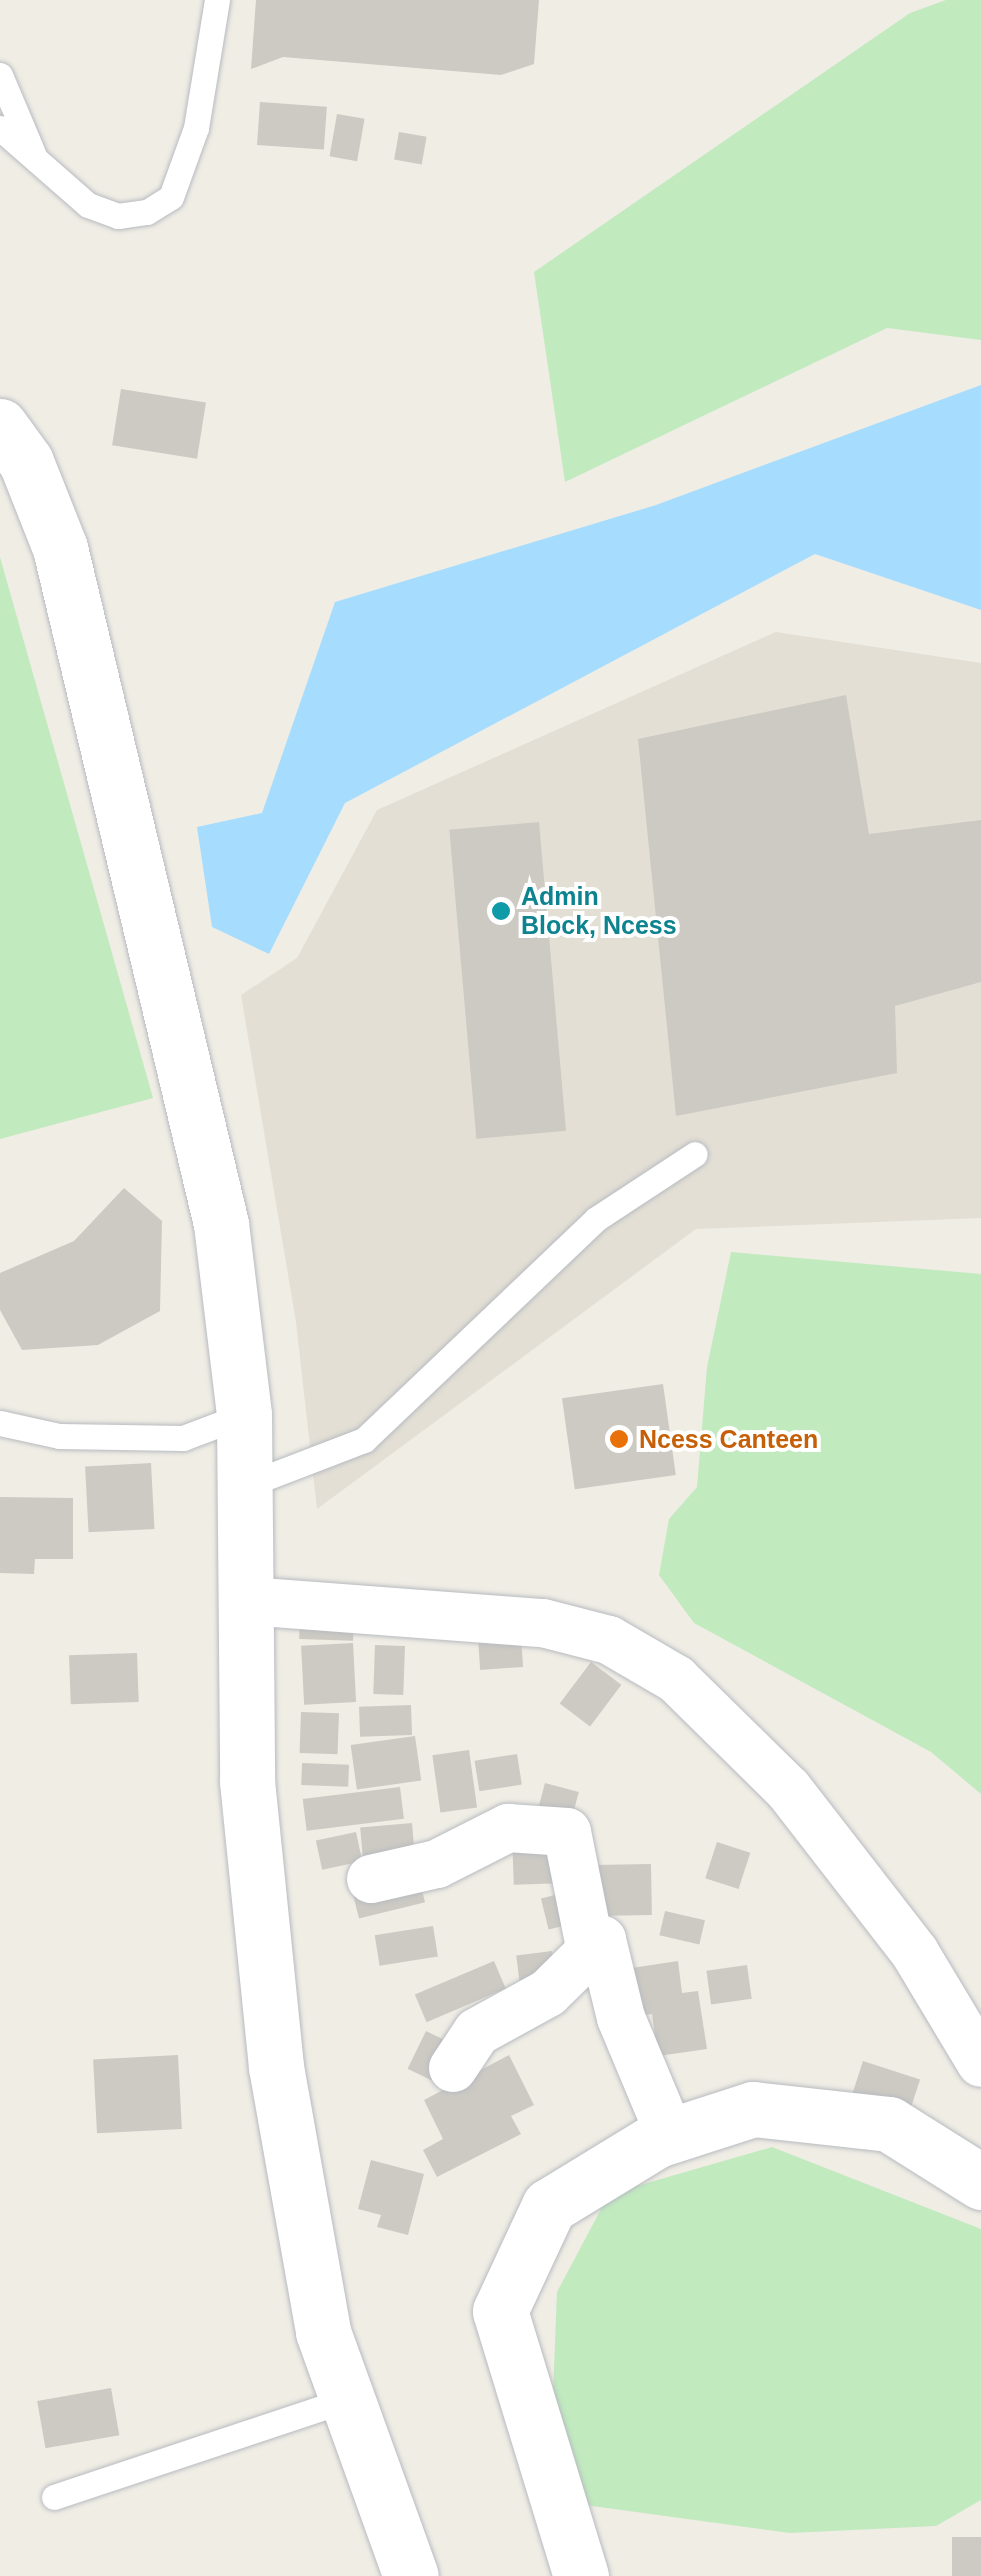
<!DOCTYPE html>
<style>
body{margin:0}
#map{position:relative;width:981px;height:2576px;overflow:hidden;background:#f0ede5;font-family:Arial,sans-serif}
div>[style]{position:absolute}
.education>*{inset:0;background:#e3dfd5}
.green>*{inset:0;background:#c1eabf}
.water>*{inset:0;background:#a6ddff}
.building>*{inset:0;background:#cdcac3;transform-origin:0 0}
.roads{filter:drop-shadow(0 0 2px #b7bbc0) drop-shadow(0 0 2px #b7bbc0)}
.lane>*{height:25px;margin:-12.5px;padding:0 12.5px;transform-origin:12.5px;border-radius:12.5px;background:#fff}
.street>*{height:48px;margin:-24px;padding:0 24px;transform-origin:24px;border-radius:24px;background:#fff}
.secondary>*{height:55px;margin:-27.5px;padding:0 27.5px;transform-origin:27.5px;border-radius:27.5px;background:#fff}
.dots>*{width:28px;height:28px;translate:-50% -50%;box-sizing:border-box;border:5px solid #fff;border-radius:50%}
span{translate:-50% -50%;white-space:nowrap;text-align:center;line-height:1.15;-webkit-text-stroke:8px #fff;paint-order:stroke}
.culture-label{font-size:25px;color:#0d838f;font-weight:700}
.left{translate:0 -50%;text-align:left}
.food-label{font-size:25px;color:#c56008;font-weight:700}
</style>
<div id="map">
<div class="education">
<i style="clip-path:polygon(776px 632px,981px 663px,981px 1218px,696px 1229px,317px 1509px,296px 1322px,241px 995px,297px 958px,377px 810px)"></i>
</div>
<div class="green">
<i style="clip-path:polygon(946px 0,981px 0,981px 340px,887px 328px,565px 482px,534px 272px,910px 13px)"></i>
<i style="clip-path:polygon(0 557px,153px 1098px,0 1139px)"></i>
<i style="clip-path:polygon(731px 1252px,981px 1274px,981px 1794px,931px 1752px,694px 1623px,659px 1575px,669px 1519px,697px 1487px,707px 1367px)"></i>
<i style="clip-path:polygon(772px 2147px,981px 2229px,981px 2500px,936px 2526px,790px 2533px,570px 2503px,552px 2418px,557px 2292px,609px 2194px)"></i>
</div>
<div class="water">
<i style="clip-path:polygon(981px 385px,981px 610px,815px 554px,345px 803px,269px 954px,212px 927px,197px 827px,262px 813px,335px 602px,656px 505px)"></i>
</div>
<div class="building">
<i style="clip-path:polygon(256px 0,539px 0,534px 64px,501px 75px,283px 57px,251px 69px)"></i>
<i style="left:260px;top:102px;width:67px;height:43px;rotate:4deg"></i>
<i style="left:337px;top:114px;width:28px;height:43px;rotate:10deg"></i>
<i style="left:399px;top:132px;width:28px;height:28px;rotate:10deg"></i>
<i style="left:121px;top:389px;width:86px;height:57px;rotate:9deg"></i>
<i style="clip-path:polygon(846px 695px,869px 834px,981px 820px,981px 982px,895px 1006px,897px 1073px,676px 1116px,638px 739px)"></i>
<i style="left:539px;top:822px;width:310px;height:90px;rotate:85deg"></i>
<i style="clip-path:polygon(124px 1188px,162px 1221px,160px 1311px,98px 1345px,22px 1350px,0 1310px,0 1273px,74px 1241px)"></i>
<i style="left:663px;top:1384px;width:92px;height:102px;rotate:82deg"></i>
<i style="left:151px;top:1463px;width:66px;height:66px;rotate:87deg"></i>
<i style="clip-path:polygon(0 1497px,73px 1498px,73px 1559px,35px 1559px,34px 1574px,0 1573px)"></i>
<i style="left:300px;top:1614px;width:54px;height:25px;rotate:2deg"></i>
<i style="left:521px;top:1637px;width:30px;height:43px;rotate:86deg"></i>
<i style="left:353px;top:1643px;width:59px;height:52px;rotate:87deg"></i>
<i style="left:375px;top:1645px;width:30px;height:49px;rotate:2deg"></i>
<i style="left:137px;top:1653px;width:49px;height:68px;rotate:88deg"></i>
<i style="left:591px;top:1662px;width:38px;height:52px;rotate:37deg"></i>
<i style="left:411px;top:1705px;width:30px;height:52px;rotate:88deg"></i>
<i style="left:301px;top:1712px;width:38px;height:41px;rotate:2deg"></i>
<i style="left:415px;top:1736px;width:45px;height:65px;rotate:82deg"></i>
<i style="left:469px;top:1750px;width:58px;height:37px;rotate:82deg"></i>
<i style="left:517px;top:1754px;width:31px;height:43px;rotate:81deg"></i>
<i style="left:302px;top:1763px;width:47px;height:22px;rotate:2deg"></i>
<i style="left:545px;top:1783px;width:35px;height:38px;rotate:15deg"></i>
<i style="left:400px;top:1787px;width:32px;height:98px;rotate:83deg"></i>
<i style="left:412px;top:1823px;width:42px;height:52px;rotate:85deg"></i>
<i style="left:356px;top:1832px;width:30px;height:41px;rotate:78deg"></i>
<i style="left:566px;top:1833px;width:50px;height:54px;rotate:88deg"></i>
<i style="left:717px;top:1842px;width:35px;height:38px;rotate:18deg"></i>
<i style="left:651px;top:1864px;width:51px;height:73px;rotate:89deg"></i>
<i style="left:418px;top:1874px;width:29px;height:68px;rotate:76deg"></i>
<i style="left:571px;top:1891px;width:32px;height:31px;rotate:76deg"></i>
<i style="left:665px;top:1911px;width:41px;height:25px;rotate:13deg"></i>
<i style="left:433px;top:1926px;width:31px;height:59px;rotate:81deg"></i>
<i style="left:552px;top:1951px;width:25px;height:36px;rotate:83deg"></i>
<i style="left:494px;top:1961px;width:30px;height:86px;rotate:67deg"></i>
<i style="clip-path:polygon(678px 1961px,682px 1993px,698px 1991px,707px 2049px,658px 2056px,652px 2014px,631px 2017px,625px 1969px)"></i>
<i style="left:747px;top:1965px;width:34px;height:41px;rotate:82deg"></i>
<i style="left:426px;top:2031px;width:32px;height:42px;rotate:26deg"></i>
<i style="left:178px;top:2055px;width:74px;height:85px;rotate:87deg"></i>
<i style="clip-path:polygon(509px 2055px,534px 2105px,511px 2116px,521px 2134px,437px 2177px,423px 2150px,443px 2139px,424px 2100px)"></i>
<i style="left:863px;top:2061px;width:60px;height:44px;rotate:18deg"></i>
<i style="clip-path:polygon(371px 2160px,424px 2174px,408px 2235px,377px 2227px,381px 2215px,358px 2209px)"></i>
<i style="left:111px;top:2388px;width:48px;height:75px;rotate:80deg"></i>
<i style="left:981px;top:2537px;width:39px;height:29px;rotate:90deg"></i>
</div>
<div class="roads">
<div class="lane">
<i style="left:0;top:75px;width:85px;rotate:67.1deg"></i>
<i style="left:0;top:128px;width:117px;rotate:41.2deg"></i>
<i style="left:88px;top:205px;width:32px;rotate:20deg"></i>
<i style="left:118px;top:216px;width:29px;rotate:-8deg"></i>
<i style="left:147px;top:212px;width:28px;rotate:-32deg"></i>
<i style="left:171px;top:197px;width:73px;rotate:-70.1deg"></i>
<i style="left:196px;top:128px;width:130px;rotate:-80.7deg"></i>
<i style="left:0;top:1423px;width:60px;rotate:12.4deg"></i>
<i style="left:59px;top:1436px;width:124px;rotate:0.9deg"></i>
<i style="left:183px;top:1438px;width:65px;rotate:-20.7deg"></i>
<i style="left:244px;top:1486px;width:129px;rotate:-21deg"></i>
<i style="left:364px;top:1440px;width:320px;rotate:-43.6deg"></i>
<i style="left:596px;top:1219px;width:118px;rotate:-33.3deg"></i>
<i style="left:54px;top:2497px;width:314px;rotate:-18.4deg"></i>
</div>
<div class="street">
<i style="left:248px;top:1601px;width:296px;rotate:4.3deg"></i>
<i style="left:543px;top:1623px;width:68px;rotate:14.4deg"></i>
<i style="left:609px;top:1640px;width:78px;rotate:30.2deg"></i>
<i style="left:676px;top:1679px;width:157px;rotate:44.5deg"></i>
<i style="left:788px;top:1789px;width:207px;rotate:52.2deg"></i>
<i style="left:915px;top:1953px;width:128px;rotate:59deg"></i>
<i style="left:371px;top:1879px;width:68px;rotate:-12.8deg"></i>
<i style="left:437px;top:1864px;width:80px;rotate:-26.9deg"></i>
<i style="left:508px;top:1828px;width:59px;rotate:3.9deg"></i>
<i style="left:567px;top:1832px;width:122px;rotate:78.7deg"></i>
<i style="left:453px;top:2068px;width:43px;rotate:-56.3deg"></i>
<i style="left:477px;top:2032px;width:81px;rotate:-28.8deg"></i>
<i style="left:548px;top:1993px;width:76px;rotate:-44.5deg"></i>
<i style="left:602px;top:1940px;width:80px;rotate:76.3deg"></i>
<i style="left:621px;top:2018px;width:127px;rotate:67.3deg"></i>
</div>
<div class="secondary">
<i style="left:0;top:426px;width:44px;rotate:54.2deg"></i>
<i style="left:26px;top:462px;width:92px;rotate:68.4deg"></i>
<i style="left:60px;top:548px;width:695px;rotate:76.6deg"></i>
<i style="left:221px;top:1224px;width:192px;rotate:83.1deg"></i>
<i style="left:244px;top:1415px;width:366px;rotate:89.5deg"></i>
<i style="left:247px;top:1781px;width:287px;rotate:84.2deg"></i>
<i style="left:276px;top:2067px;width:269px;rotate:79.9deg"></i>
<i style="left:323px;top:2332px;width:259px;rotate:70.2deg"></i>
<i style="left:581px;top:2576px;width:277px;rotate:-107deg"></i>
<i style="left:500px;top:2311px;width:116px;rotate:-65deg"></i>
<i style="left:549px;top:2206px;width:127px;rotate:-31.4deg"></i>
<i style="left:657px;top:2140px;width:101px;rotate:-17.9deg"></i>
<i style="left:753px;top:2109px;width:137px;rotate:6.3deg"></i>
<i style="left:889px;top:2124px;width:109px;rotate:32.2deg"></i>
</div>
</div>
<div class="dots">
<i style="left:501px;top:911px;background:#0f9aa8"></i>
<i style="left:619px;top:1439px;background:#e8710a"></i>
</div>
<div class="culture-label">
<span class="left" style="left:521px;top:911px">Admin<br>Block, Ncess</span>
</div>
<div class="food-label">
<span class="left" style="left:639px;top:1439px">Ncess Canteen</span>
</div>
</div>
